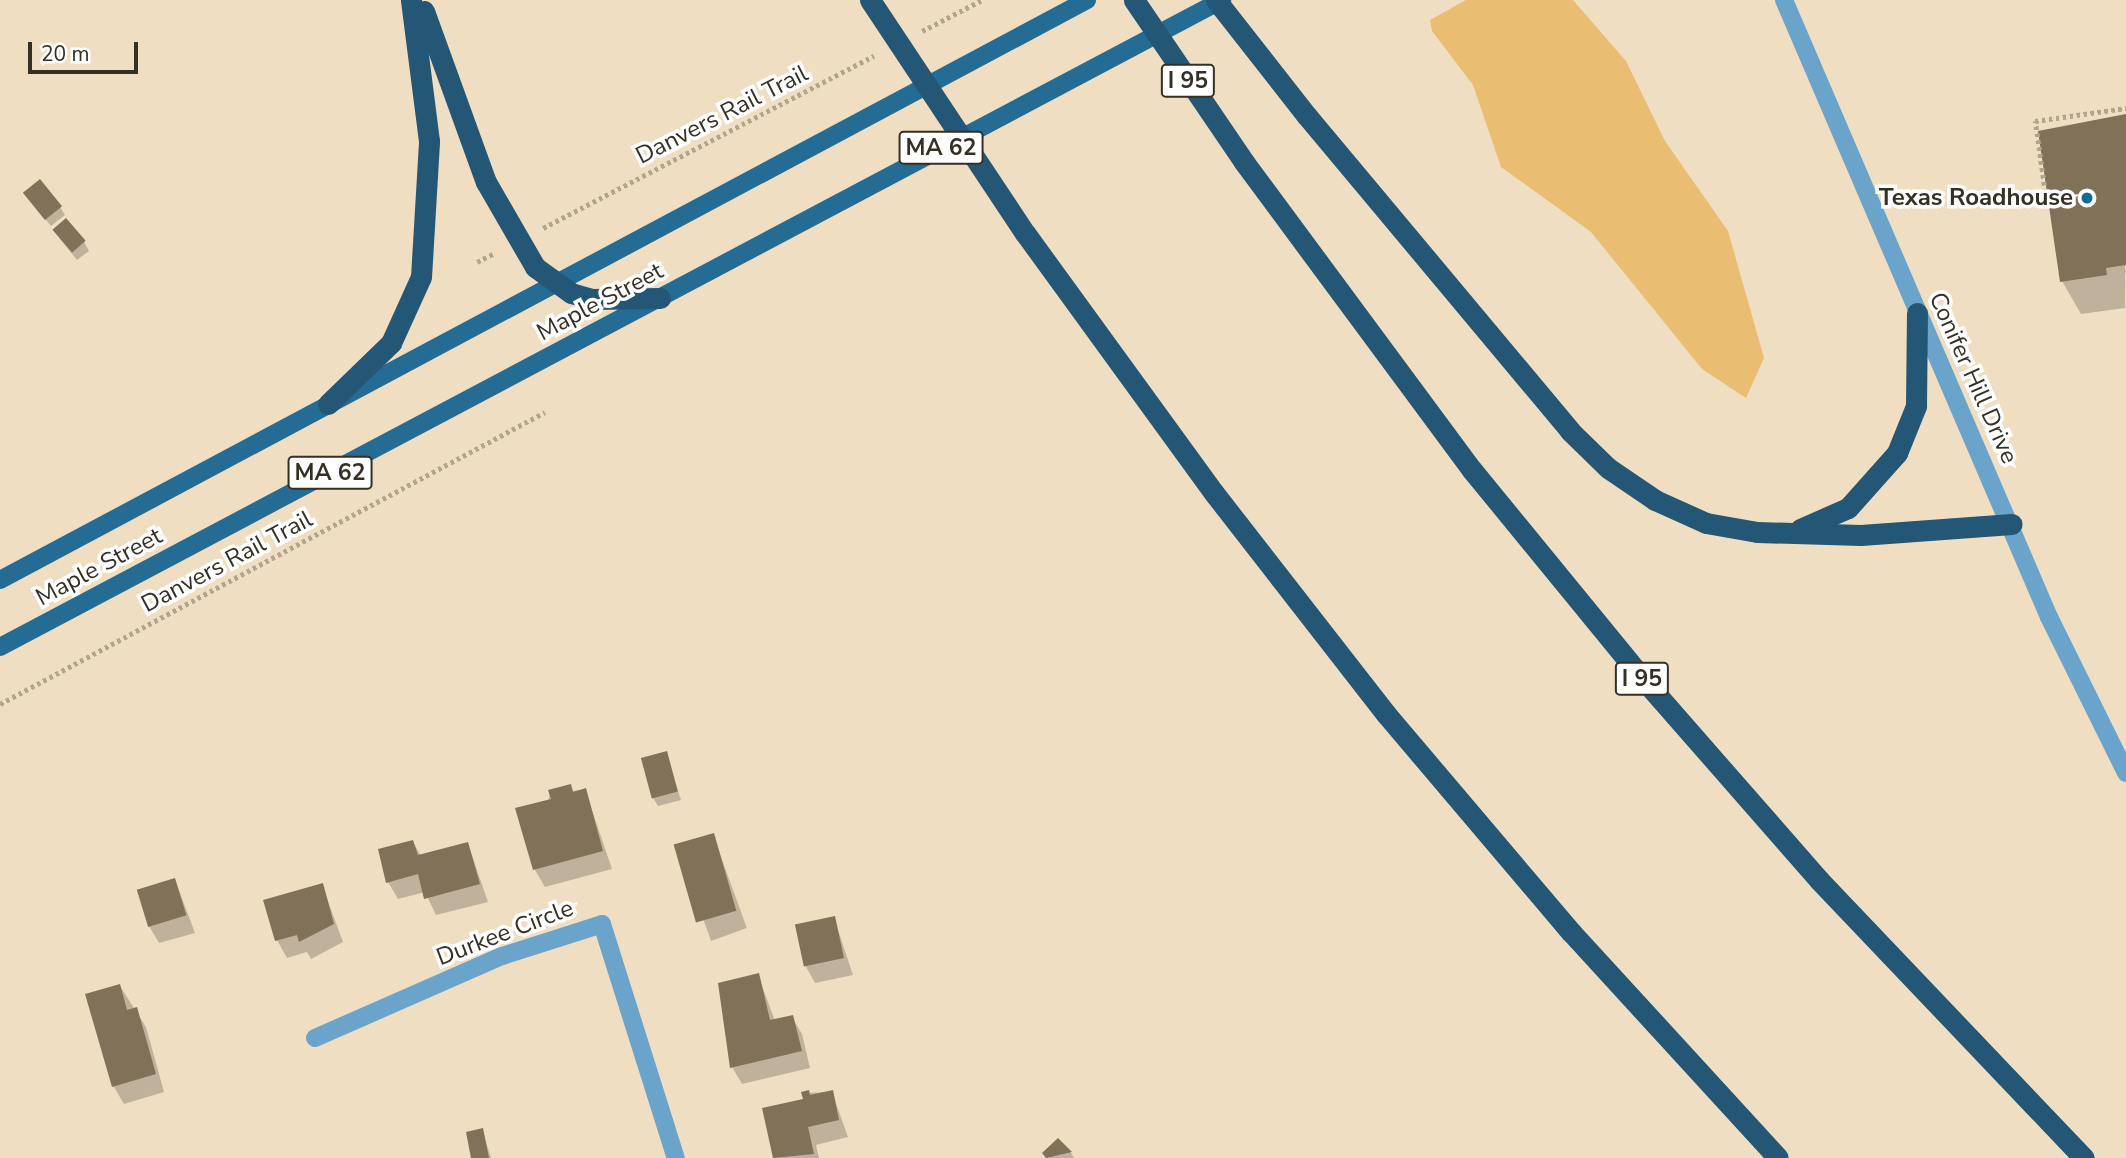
<!DOCTYPE html>
<style>
body{margin:0}
#map{position:relative;width:2126px;height:1158px;overflow:hidden;background:#efdec2;font-family:"Nunito Sans",sans-serif}
div>[style]{position:absolute}
.green>*{inset:0;background:#e9be72}
.shadow>*{inset:0;background:#0003;transform-origin:0 0}
.building>*{inset:0;background:#807158;transform-origin:0 0}
.path>*{height:4.5px;margin-top:-2.25px;transform-origin:0;background:repeating-linear-gradient(90deg,#b2a58e 0 3.5px,transparent 0 7px)}
.minor>*{height:18px;margin:-9px;padding:0 9px;transform-origin:9px;border-radius:9px;background:#6aa4cb}
.major>*{height:18px;margin:-9px;padding:0 9px;transform-origin:9px;border-radius:9px;background:#256c94}
.highway>*{height:21px;margin:-10.5px;padding:0 10.5px;transform-origin:10.5px;border-radius:10.5px;background:#245675}
.highway-bridge>*{height:21px;margin:-10.5px;padding:0 10.5px;transform-origin:10.5px;border-radius:10.5px;background:#245675}
.dots>*{width:19px;height:19px;translate:-50% -50%;box-sizing:border-box;border:4px solid #fff;border-radius:50%}
span{translate:-50% -50%;white-space:nowrap;text-align:center;line-height:1.15;-webkit-text-stroke:7px #fff;paint-order:stroke}
.shield-label span{padding:2px 5px;background:#fff;border:2px solid;border-radius:5px;-webkit-text-stroke-width:0}
.shield-label{font-size:23px;color:#352f24;font-weight:700}
.street-label{font-size:24px;color:#352f24}
.poi-label{font-size:24px;color:#352f24;font-weight:700}
.right{translate:-100% -50%;text-align:right}
.scale{position:absolute;left:28px;top:42px;width:110px;height:32px;box-sizing:border-box;border:4px solid #352f24;border-top:0;padding-left:9px;font-size:21px;line-height:24px;white-space:nowrap;color:#352f24;-webkit-text-stroke:5px #fff;paint-order:stroke}
</style>
<div id="map">
<div class="green">
<i style="clip-path:polygon(1466px 0,1573px 0,1626px 61px,1665px 141px,1728px 231px,1764px 358px,1746px 398px,1702px 369px,1591px 232px,1501px 167px,1473px 85px,1432px 31px,1430px 20px)"></i>
</div>
<div class="shadow">
<i style="clip-path:polygon(2126px 121px,2125px 308px,2081px 314px,2062px 281px)"></i>
<i style="clip-path:polygon(30px 201px,60px 207px,65px 215px,51px 226px)"></i>
<i style="clip-path:polygon(59px 238px,84px 242px,89px 251px,77px 260px)"></i>
<i style="clip-path:polygon(666px 753px,681px 800px,658px 806px,653px 798px)"></i>
<i style="clip-path:polygon(585px 790px,612px 869px,545px 887px,535px 870px,550px 792px)"></i>
<i style="left:713px;top:835px;width:99px;height:38px;rotate:70deg"></i>
<i style="clip-path:polygon(413px 842px,421px 856px,468px 844px,488px 902px,436px 915px,425px 892px,398px 899px,388px 882px)"></i>
<i style="clip-path:polygon(175px 880px,195px 933px,159px 943px,149px 926px)"></i>
<i style="clip-path:polygon(322px 885px,343px 942px,311px 959px,307px 952px,287px 958px,277px 940px)"></i>
<i style="clip-path:polygon(834px 918px,853px 975px,815px 983px,805px 965px)"></i>
<i style="clip-path:polygon(758px 975px,775px 1021px,792px 1017px,802px 1034px,810px 1068px,742px 1084px,732px 1067px)"></i>
<i style="clip-path:polygon(120px 986px,146px 1027px,164px 1092px,124px 1104px,114px 1087px)"></i>
<i style="clip-path:polygon(832px 1092px,848px 1137px,816px 1145px,819px 1158px,775px 1158px,764px 1109px,805px 1100px,803px 1093px)"></i>
<i style="clip-path:polygon(482px 1130px,491px 1158px,473px 1158px)"></i>
<i style="clip-path:polygon(1058px 1140px,1071px 1153px,1074px 1158px,1046px 1158px)"></i>
</div>
<div class="building">
<i style="clip-path:polygon(2126px 114px,2126px 265px,2106px 268px,2107px 275px,2060px 282px,2038px 131px)"></i>
<i style="left:40px;top:179px;width:35px;height:22px;rotate:51deg"></i>
<i style="left:66px;top:218px;width:30px;height:18px;rotate:49deg"></i>
<i style="left:667px;top:751px;width:42px;height:27px;rotate:75deg"></i>
<i style="clip-path:polygon(571px 784px,573px 792px,586px 788px,603px 851px,533px 870px,515px 808px,551px 799px,548px 790px)"></i>
<i style="left:714px;top:833px;width:81px;height:42px;rotate:74deg"></i>
<i style="clip-path:polygon(413px 840px,418px 855px,468px 842px,480px 884px,424px 899px,418px 874px,386px 883px,378px 849px)"></i>
<i style="left:175px;top:878px;width:39px;height:40px;rotate:73deg"></i>
<i style="clip-path:polygon(323px 883px,334px 924px,299px 942px,297px 935px,275px 941px,263px 900px)"></i>
<i style="left:835px;top:916px;width:43px;height:41px;rotate:78deg"></i>
<i style="clip-path:polygon(759px 973px,770px 1020px,793px 1015px,802px 1051px,730px 1068px,718px 983px)"></i>
<i style="clip-path:polygon(120px 984px,127px 1010px,137px 1007px,156px 1074px,112px 1087px,85px 994px)"></i>
<i style="clip-path:polygon(809px 1090px,810px 1095px,833px 1090px,839px 1120px,808px 1127px,814px 1154px,773px 1158px,762px 1108px,803px 1099px,801px 1092px)"></i>
<i style="clip-path:polygon(483px 1128px,489px 1158px,471px 1158px,466px 1132px)"></i>
<i style="clip-path:polygon(1058px 1138px,1072px 1152px,1046px 1158px,1042px 1153px)"></i>
</div>
<div class="path">
<i style="left:922px;top:31px;width:68px;rotate:-27.3deg"></i>
<i style="left:2047px;top:206px;width:86px;rotate:-98deg"></i>
<i style="left:2035px;top:121px;width:92px;rotate:-8.1deg"></i>
<i style="left:543px;top:228px;width:373px;rotate:-27.5deg"></i>
<i style="left:477px;top:262px;width:20px;rotate:-27deg"></i>
<i style="left:2125px;top:272px;width:1px;rotate:-45deg"></i>
<i style="left:0;top:704px;width:618px;rotate:-28.18deg"></i>
</div>
<div class="minor">
<i style="left:1784px;top:0;width:672px;rotate:66.76deg"></i>
<i style="left:2049px;top:617px;width:174px;rotate:63.7deg"></i>
<i style="left:315px;top:1038px;width:204px;rotate:-23.7deg"></i>
<i style="left:502px;top:956px;width:105px;rotate:-17.7deg"></i>
<i style="left:602px;top:924px;width:245px;rotate:72.5deg"></i>
</div>
<div class="major">
<i style="left:0;top:580px;width:1232px;rotate:-28.08deg"></i>
<i style="left:0;top:647px;width:1383px;rotate:-27.9deg"></i>
</div>
<div class="highway">
<i style="left:424px;top:11px;width:182px;rotate:70.1deg"></i>
<i style="left:486px;top:182px;width:98px;rotate:60deg"></i>
<i style="left:535px;top:267px;width:44px;rotate:35.8deg"></i>
<i style="left:571px;top:293px;width:22px;rotate:16deg"></i>
<i style="left:592px;top:299px;width:68px;rotate:-0.8deg"></i>
<i style="left:1307px;top:116px;width:410px;rotate:50.1deg"></i>
<i style="left:1570px;top:431px;width:53px;rotate:44.2deg"></i>
<i style="left:1608px;top:468px;width:57px;rotate:34.2deg"></i>
<i style="left:1655px;top:500px;width:56px;rotate:24.3deg"></i>
<i style="left:1706px;top:523px;width:52px;rotate:10deg"></i>
<i style="left:1757px;top:532px;width:104px;rotate:1.7deg"></i>
<i style="left:1861px;top:535px;width:151px;rotate:-4.2deg"></i>
<i style="left:1244px;top:162px;width:383px;rotate:53.5deg"></i>
<i style="left:1472px;top:470px;width:271px;rotate:50.7deg"></i>
<i style="left:1644px;top:680px;width:266px;rotate:48.8deg"></i>
<i style="left:1819px;top:880px;width:384px;rotate:46.4deg"></i>
<i style="left:1025px;top:233px;width:321px;rotate:54deg"></i>
<i style="left:1214px;top:493px;width:280px;rotate:52.1deg"></i>
<i style="left:1386px;top:714px;width:286px;rotate:49.7deg"></i>
<i style="left:1571px;top:932px;width:306px;rotate:47.5deg"></i>
<i style="left:328px;top:404px;width:88px;rotate:-44.1deg"></i>
<i style="left:391px;top:343px;width:72px;rotate:-65.6deg"></i>
<i style="left:421px;top:277px;width:136px;rotate:-86.6deg"></i>
<i style="left:429px;top:141px;width:142px;rotate:-97.3deg"></i>
<i style="left:1800px;top:529px;width:52px;rotate:-23.6deg"></i>
<i style="left:1848px;top:508px;width:74px;rotate:-48.3deg"></i>
<i style="left:1897px;top:453px;width:51px;rotate:-68deg"></i>
<i style="left:1916px;top:406px;width:93px;rotate:-89.4deg"></i>
</div>
<div class="highway-bridge">
<i style="left:870px;top:0;width:280px;rotate:56.4deg"></i>
<i style="left:1134px;top:0;width:196px;rotate:55.8deg"></i>
<i style="left:1216px;top:0;width:147px;rotate:51.9deg"></i>
</div>
<div class="dots">
<i style="left:2087px;top:198px;background:#0d6b9a"></i>
</div>
<div class="shield-label">
<span style="left:1188px;top:81px">I 95</span>
<span style="left:941px;top:148px">MA 62</span>
<span style="left:330px;top:473px">MA 62</span>
<span style="left:1642px;top:679px">I 95</span>
</div>
<div class="street-label">
<span style="left:722px;top:115px;rotate:-27deg">Danvers Rail Trail</span>
<span style="left:600px;top:302px;rotate:-28deg">Maple Street</span>
<span style="left:1973px;top:378px;rotate:66deg">Conifer Hill Drive</span>
<span style="left:227px;top:562px;rotate:-28deg">Danvers Rail Trail</span>
<span style="left:99px;top:567px;rotate:-28deg">Maple Street</span>
<span style="left:505px;top:933px;rotate:-21deg">Durkee Circle</span>
</div>
<div class="poi-label">
<span class="right" style="left:2073px;top:198px">Texas Roadhouse</span>
</div>
<div class="scale">20 m</div>
</div>
